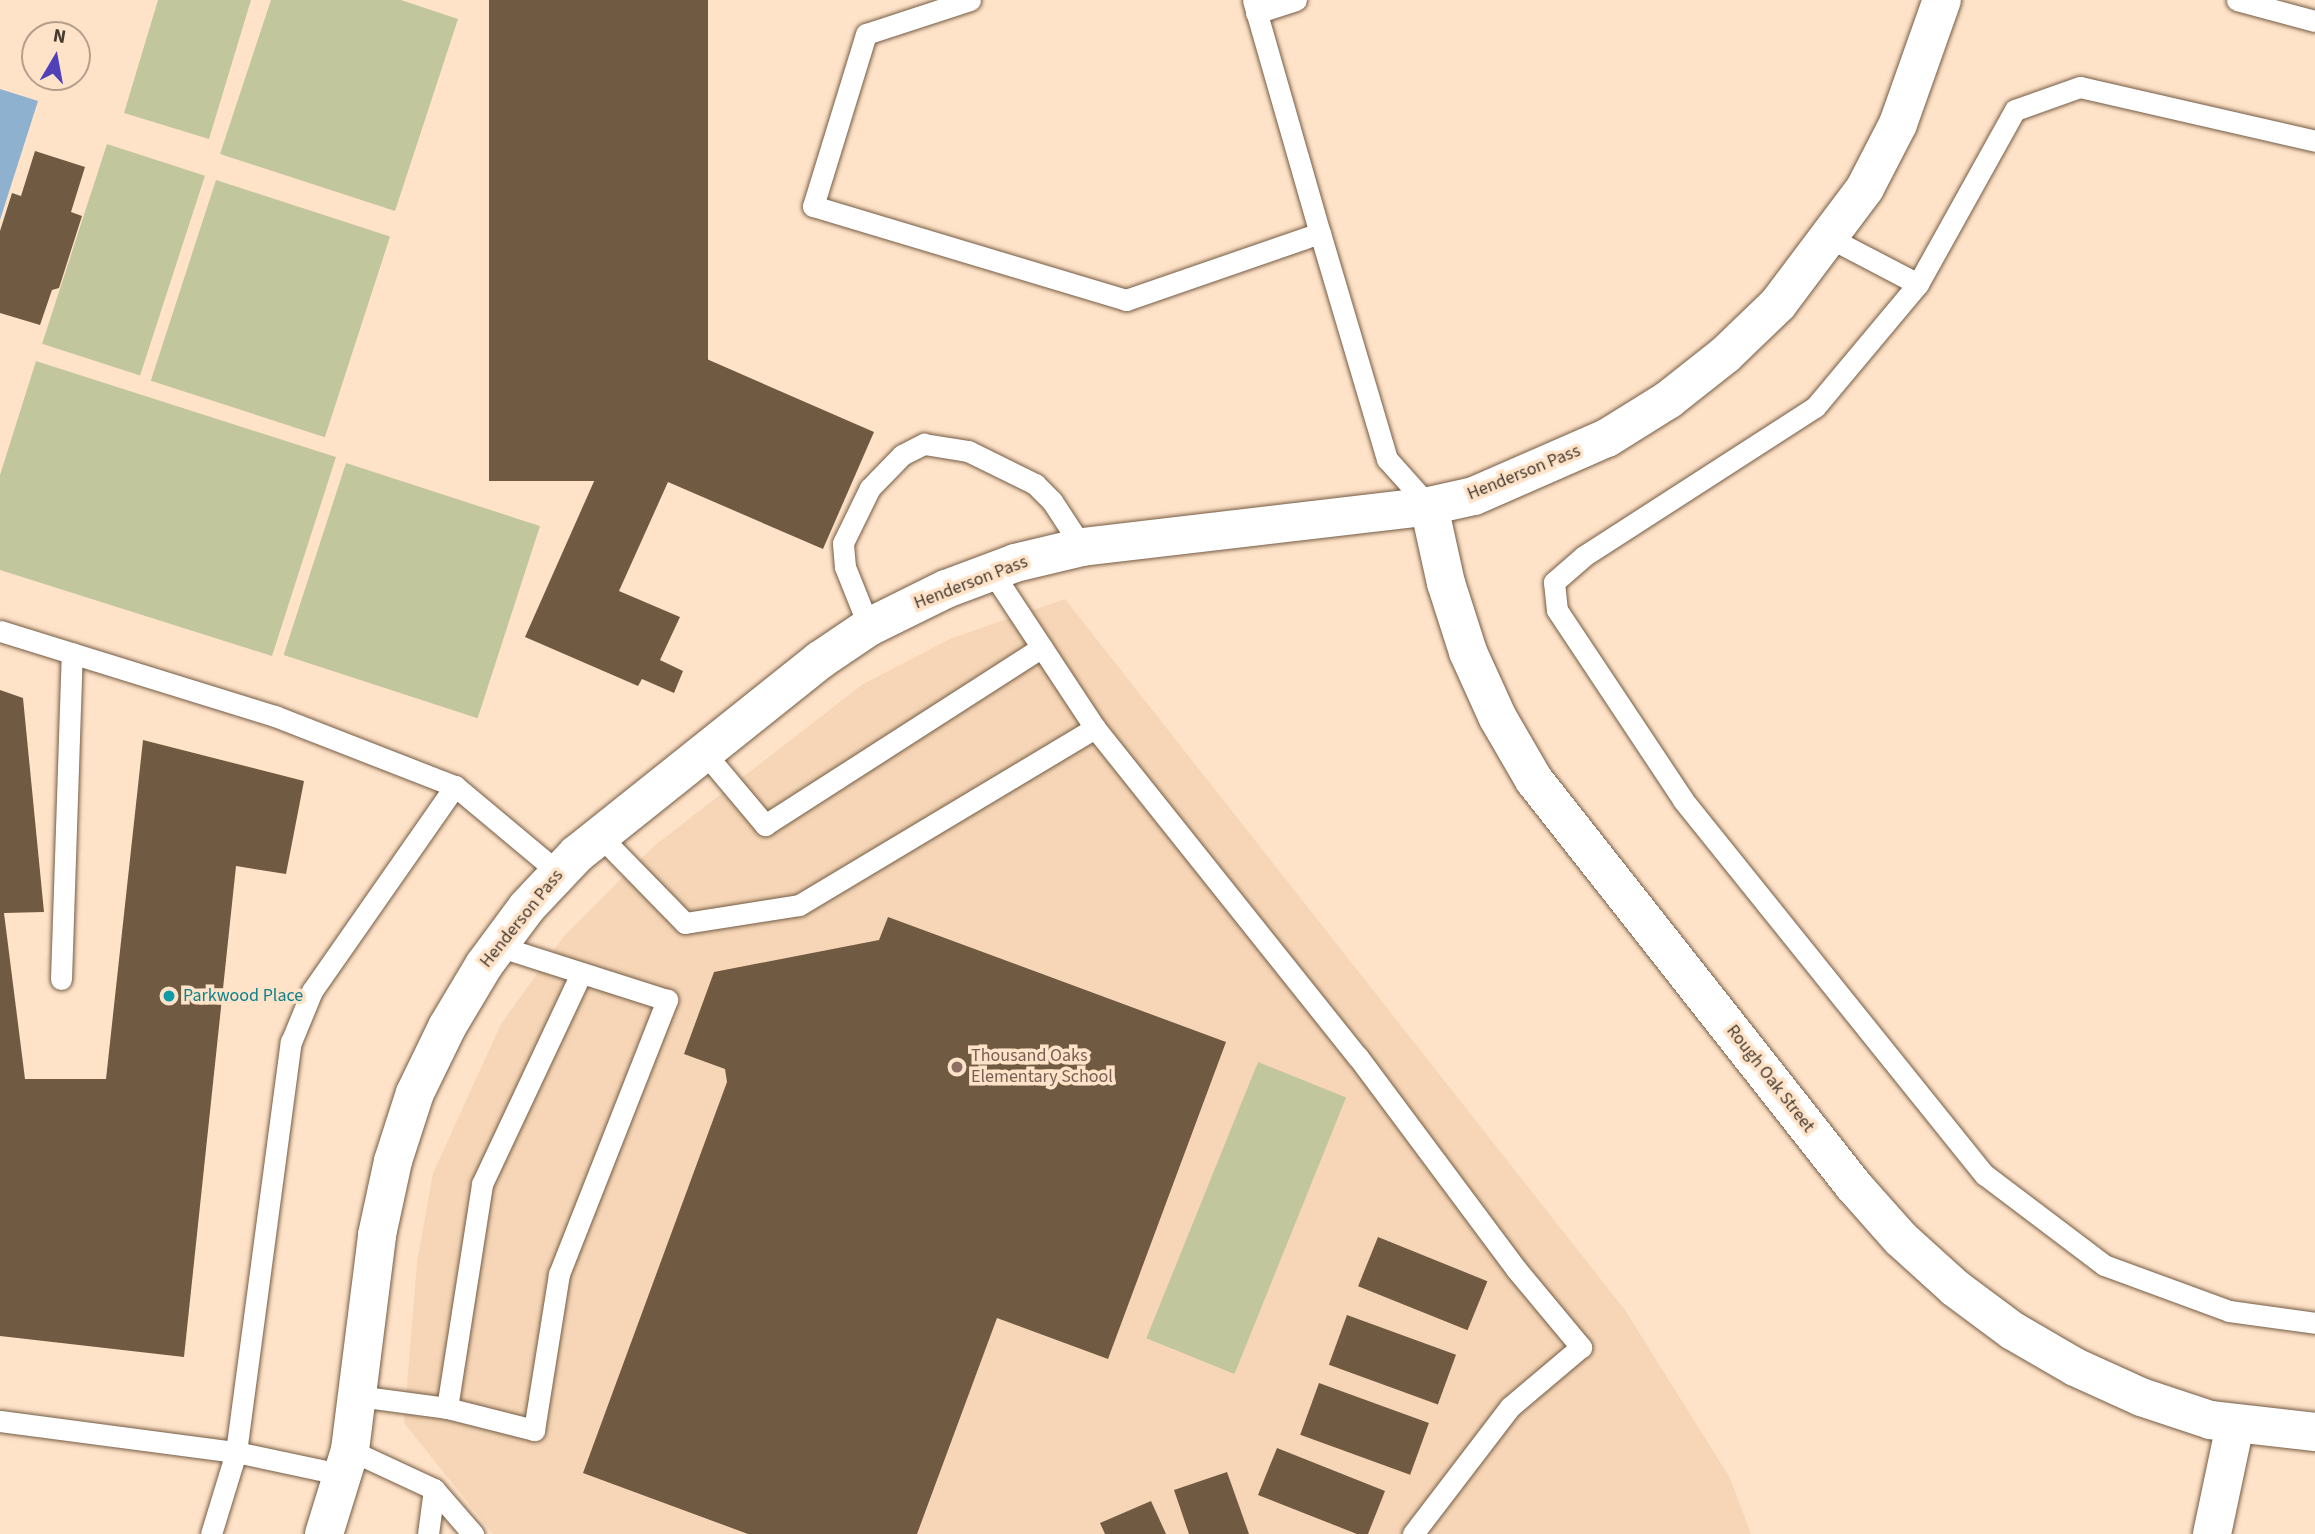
<!DOCTYPE html>
<style>
body{margin:0}
#map{position:relative;width:2315px;height:1534px;overflow:hidden;background:#ffe3c8;font-family:"Source Sans 3",sans-serif}
div>[style]{position:absolute}
.built>*{inset:0;background:#f6d6b6}
.green>*{inset:0;background:#c2c69d;transform-origin:0 0}
.water>*{inset:0;background:#8eb1d0}
.building>*{inset:0;background:#715a42;transform-origin:0 0}
.roads{filter:drop-shadow(0 0 2px #745c45) drop-shadow(0 0 2px #745c45)}
.service>*{height:21px;margin:-10.5px;padding:0 10.5px;transform-origin:10.5px;border-radius:10.5px;background:#fff}
.minor>*{height:38px;margin:-19px;padding:0 19px;transform-origin:19px;border-radius:19px;background:#fff}
.tertiary>*{height:38px;margin:-19px;padding:0 19px;transform-origin:19px;border-radius:19px;background:#fff}
.dots>*{width:19px;height:19px;translate:-50% -50%;box-sizing:border-box;border:4px solid #ffe3c8;border-radius:50%}
span{translate:-50% -50%;white-space:nowrap;text-align:center;line-height:1.15;-webkit-text-stroke:7px #ffe3c8;paint-order:stroke}
.street-label{font-size:18px;color:#453a30}
.culture-label{font-size:18px;color:#0d838f}
.left{translate:0 -50%;text-align:left}
.education-label{font-size:18px;color:#785e54}
.north{position:absolute;left:21px;top:21px;width:70px;height:70px;box-sizing:border-box;background:#ffe3c8;border:2px solid #b59f8b;border-radius:50%;rotate:10deg;font-size:19px;font-weight:700;line-height:28px;text-align:center;color:#453a30}
.north::after{content:'';display:block;margin:auto;width:24px;height:32px;background:#5041b8;clip-path:polygon(50% 0,100% 100%,50% 72%,0 100%)}
</style>
<div id="map">
<div class="built">
<i style="clip-path:polygon(1065px 599px,1625px 1310px,1730px 1478px,1751px 1534px,493px 1534px,404px 1423px,417px 1262px,433px 1173px,501px 1024px,564px 936px,654px 846px,863px 684px,952px 638px)"></i>
</div>
<div class="green">
<i style="clip-path:polygon(158px 0,251px 0,209px 139px,124px 113px)"></i>
<i style="clip-path:polygon(271px 0,401px 0,458px 19px,395px 211px,220px 154px)"></i>
<i style="left:107px;top:144px;width:103px;height:210px;rotate:18deg"></i>
<i style="left:216px;top:180px;width:183px;height:211px;rotate:18deg"></i>
<i style="clip-path:polygon(36px 361px,336px 457px,272px 656px,0 570px,0 475px)"></i>
<i style="left:346px;top:463px;width:204px;height:202px;rotate:18deg"></i>
<i style="left:1258px;top:1062px;width:95px;height:298px;rotate:22deg"></i>
</div>
<div class="water">
<i style="clip-path:polygon(0 89px,38px 101px,0 220px)"></i>
</div>
<div class="building">
<i style="left:489px;top:0;width:219px;height:481px"></i>
<i style="clip-path:polygon(35px 151px,85px 167px,71px 212px,82px 216px,59px 288px,52px 290px,40px 325px,0 313px,0 231px,12px 193px,21px 196px)"></i>
<i style="clip-path:polygon(670px 343px,874px 432px,823px 549px,668px 482px,619px 591px,680px 617px,660px 660px,683px 671px,674px 693px,642px 679px,638px 686px,525px 637px,607px 452px,620px 457px)"></i>
<i style="clip-path:polygon(0 690px,23px 698px,44px 912px,4px 913px,25px 1079px,106px 1079px,143px 740px,304px 781px,286px 874px,236px 866px,184px 1357px,0 1336px)"></i>
<i style="clip-path:polygon(888px 917px,1226px 1042px,1108px 1359px,997px 1318px,917px 1534px,748px 1534px,583px 1473px,727px 1082px,725px 1069px,684px 1054px,714px 972px,879px 940px)"></i>
<i style="left:1378px;top:1237px;width:118px;height:53px;rotate:22deg"></i>
<i style="left:1347px;top:1315px;width:116px;height:53px;rotate:20deg"></i>
<i style="left:1319px;top:1383px;width:117px;height:55px;rotate:20deg"></i>
<i style="clip-path:polygon(1277px 1448px,1385px 1491px,1368px 1534px,1357px 1534px,1258px 1495px)"></i>
<i style="clip-path:polygon(1227px 1472px,1249px 1534px,1189px 1534px,1174px 1490px)"></i>
<i style="clip-path:polygon(1151px 1501px,1166px 1534px,1105px 1534px,1100px 1523px)"></i>
</div>
<div class="roads">
<div class="service">
<i style="left:970px;top:0;width:109px;rotate:161.9deg"></i>
<i style="left:866px;top:34px;width:180px;rotate:107.1deg"></i>
<i style="left:813px;top:206px;width:327px;rotate:16.7deg"></i>
<i style="left:1126px;top:300px;width:205px;rotate:-19.1deg"></i>
<i style="left:1320px;top:233px;width:236px;rotate:73.5deg"></i>
<i style="left:1387px;top:459px;width:63px;rotate:48.2deg"></i>
<i style="left:1253px;top:0;width:242px;rotate:74deg"></i>
<i style="left:2237px;top:0;width:81px;rotate:15.1deg"></i>
<i style="left:1256px;top:13px;width:42px;rotate:-18deg"></i>
<i style="left:1830px;top:238px;width:99px;rotate:27.6deg"></i>
<i style="left:1918px;top:284px;width:160px;rotate:129.9deg"></i>
<i style="left:1815px;top:407px;width:275px;rotate:147.2deg"></i>
<i style="left:1584px;top:556px;width:40px;rotate:139deg"></i>
<i style="left:1554px;top:582px;width:28px;rotate:84deg"></i>
<i style="left:1557px;top:610px;width:228px;rotate:56.4deg"></i>
<i style="left:1683px;top:800px;width:481px;rotate:51.2deg"></i>
<i style="left:1985px;top:1175px;width:149px;rotate:37.1deg"></i>
<i style="left:2104px;top:1265px;width:133px;rotate:20.2deg"></i>
<i style="left:2229px;top:1311px;width:87px;rotate:7.9deg"></i>
<i style="left:1918px;top:284px;width:199px;rotate:-60.9deg"></i>
<i style="left:2015px;top:110px;width:69px;rotate:-19.5deg"></i>
<i style="left:2080px;top:87px;width:241px;rotate:12.9deg"></i>
<i style="left:869px;top:627px;width:65px;rotate:-111.8deg"></i>
<i style="left:845px;top:567px;width:24px;rotate:-95deg"></i>
<i style="left:843px;top:543px;width:61px;rotate:-63.9deg"></i>
<i style="left:870px;top:488px;width:46px;rotate:-45.9deg"></i>
<i style="left:902px;top:455px;width:25px;rotate:-27deg"></i>
<i style="left:924px;top:444px;width:45px;rotate:9deg"></i>
<i style="left:968px;top:451px;width:75px;rotate:26.2deg"></i>
<i style="left:1035px;top:484px;width:24px;rotate:45deg"></i>
<i style="left:1052px;top:501px;width:55px;rotate:56.9deg"></i>
<i style="left:0;top:631px;width:288px;rotate:17.2deg"></i>
<i style="left:275px;top:716px;width:193px;rotate:21.3deg"></i>
<i style="left:1095px;top:728px;width:421px;rotate:51.4deg"></i>
<i style="left:1358px;top:1057px;width:264px;rotate:53.3deg"></i>
<i style="left:1516px;top:1269px;width:102px;rotate:50.2deg"></i>
<i style="left:1581px;top:1347px;width:93px;rotate:139.8deg"></i>
<i style="left:1510px;top:1407px;width:160px;rotate:127.4deg"></i>
<i style="left:703px;top:751px;width:97px;rotate:50deg"></i>
<i style="left:765px;top:825px;width:329px;rotate:-32.7deg"></i>
<i style="left:599px;top:835px;width:123px;rotate:45.7deg"></i>
<i style="left:685px;top:923px;width:115px;rotate:-9deg"></i>
<i style="left:799px;top:905px;width:345px;rotate:-30.9deg"></i>
<i style="left:1095px;top:728px;width:187px;rotate:-123.4deg"></i>
<i style="left:61px;top:979px;width:326px;rotate:-88.1deg"></i>
<i style="left:358px;top:1396px;width:90px;rotate:7.7deg"></i>
<i style="left:447px;top:1408px;width:227px;rotate:-81.1deg"></i>
<i style="left:482px;top:1184px;width:232px;rotate:-64.8deg"></i>
<i style="left:447px;top:1408px;width:90px;rotate:14.2deg"></i>
<i style="left:534px;top:1430px;width:158px;rotate:-80.9deg"></i>
<i style="left:559px;top:1274px;width:295px;rotate:-68.5deg"></i>
<i style="left:667px;top:1000px;width:177px;rotate:-162.3deg"></i>
<i style="left:0;top:1421px;width:238px;rotate:7.5deg"></i>
<i style="left:236px;top:1452px;width:110px;rotate:12deg"></i>
<i style="left:350px;top:1450px;width:93px;rotate:24.9deg"></i>
<i style="left:434px;top:1489px;width:60px;rotate:49.1deg"></i>
<i style="left:211px;top:1534px;width:86px;rotate:-73deg"></i>
<i style="left:236px;top:1452px;width:414px;rotate:-82.4deg"></i>
<i style="left:291px;top:1042px;width:55px;rotate:-67.6deg"></i>
<i style="left:312px;top:991px;width:250px;rotate:-55.1deg"></i>
<i style="left:455px;top:786px;width:136px;rotate:39.9deg"></i>
<i style="left:428px;top:1534px;width:45px;rotate:-82.4deg"></i>
</div>
<div class="minor">
<i style="left:1429px;top:506px;width:79px;rotate:77.6deg"></i>
<i style="left:1446px;top:583px;width:72px;rotate:72.3deg"></i>
<i style="left:1468px;top:652px;width:72px;rotate:65.6deg"></i>
<i style="left:1498px;top:718px;width:72px;rotate:59.9deg"></i>
<i style="left:1534px;top:780px;width:516px;rotate:51.77deg"></i>
<i style="left:1853px;top:1185px;width:72px;rotate:48.4deg"></i>
<i style="left:1901px;top:1239px;width:73px;rotate:42.2deg"></i>
<i style="left:1955px;top:1288px;width:72px;rotate:36.6deg"></i>
<i style="left:2013px;top:1331px;width:72px;rotate:30.1deg"></i>
<i style="left:2075px;top:1367px;width:72px;rotate:24.4deg"></i>
<i style="left:2141px;top:1397px;width:73px;rotate:18.4deg"></i>
<i style="left:2210px;top:1420px;width:106px;rotate:6.5deg"></i>
<i style="left:2212px;top:1534px;width:111px;rotate:-78.1deg"></i>
</div>
<div class="tertiary">
<i style="left:324px;top:1534px;width:88px;rotate:-72.8deg"></i>
<i style="left:350px;top:1450px;width:217px;rotate:-82.8deg"></i>
<i style="left:377px;top:1235px;width:76px;rotate:-77.8deg"></i>
<i style="left:393px;top:1161px;width:71px;rotate:-72.1deg"></i>
<i style="left:415px;top:1093px;width:73px;rotate:-64.1deg"></i>
<i style="left:447px;top:1027px;width:72px;rotate:-59.2deg"></i>
<i style="left:484px;top:965px;width:72px;rotate:-53.4deg"></i>
<i style="left:527px;top:907px;width:73px;rotate:-46.7deg"></i>
<i style="left:577px;top:854px;width:311px;rotate:-38.6deg"></i>
<i style="left:820px;top:660px;width:59px;rotate:-34deg"></i>
<i style="left:869px;top:627px;width:86px;rotate:-26.3deg"></i>
<i style="left:946px;top:589px;width:74px;rotate:-20.6deg"></i>
<i style="left:1015px;top:563px;width:69px;rotate:-13.4deg"></i>
<i style="left:1082px;top:547px;width:349px;rotate:-6.7deg"></i>
<i style="left:1429px;top:506px;width:46px;rotate:-12.5deg"></i>
<i style="left:1474px;top:496px;width:145px;rotate:-23.6deg"></i>
<i style="left:1607px;top:438px;width:72px;rotate:-31.9deg"></i>
<i style="left:1668px;top:400px;width:73px;rotate:-38.3deg"></i>
<i style="left:1725px;top:355px;width:74px;rotate:-43.9deg"></i>
<i style="left:1778px;top:304px;width:145px;rotate:-53.1deg"></i>
<i style="left:1865px;top:188px;width:72px;rotate:-62.7deg"></i>
<i style="left:1898px;top:124px;width:132px;rotate:-70.5deg"></i>
</div>
</div>
<div class="dots">
<i style="left:169px;top:996px;background:#0f9aa8"></i>
<i style="left:957px;top:1067px;background:#8d6e63"></i>
</div>
<div class="street-label">
<span style="left:1524px;top:473px;rotate:-22deg">Henderson Pass</span>
<span style="left:971px;top:583px;rotate:-21deg">Henderson Pass</span>
<span style="left:522px;top:919px;rotate:-51deg">Henderson Pass</span>
<span style="left:1770px;top:1079px;rotate:52deg">Rough Oak Street</span>
</div>
<div class="culture-label">
<span class="left" style="left:183px;top:996px">Parkwood Place</span>
</div>
<div class="education-label">
<span class="left" style="left:971px;top:1067px">Thousand Oaks<br>Elementary School</span>
</div>
<div class="north">N</div>
</div>
